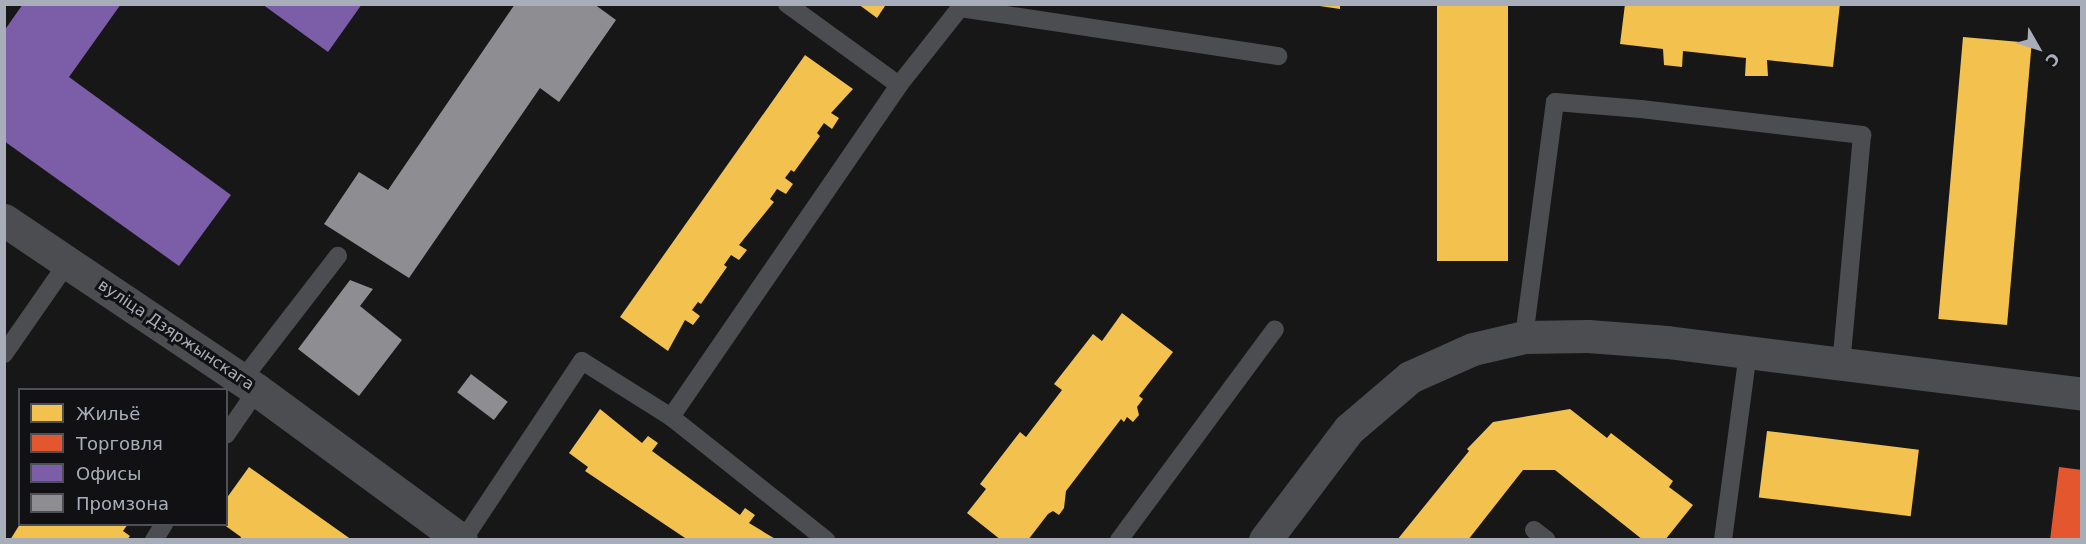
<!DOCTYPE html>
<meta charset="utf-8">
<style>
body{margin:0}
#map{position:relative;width:2086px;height:544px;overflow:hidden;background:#171717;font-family:"DejaVu Sans",sans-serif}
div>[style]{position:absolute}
.homes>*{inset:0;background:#f2c14e;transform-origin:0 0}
.shops>*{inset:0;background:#e4572e}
.offices>*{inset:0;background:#7b5ea7}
.industry>*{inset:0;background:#8d8d92;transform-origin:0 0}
.service>*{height:18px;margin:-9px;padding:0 9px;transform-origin:9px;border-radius:9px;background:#4b4d50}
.minor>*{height:33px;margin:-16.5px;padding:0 16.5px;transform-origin:16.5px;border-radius:16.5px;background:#4b4d50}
.tertiary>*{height:33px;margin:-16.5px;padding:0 16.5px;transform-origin:16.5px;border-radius:16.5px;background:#4b4d50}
span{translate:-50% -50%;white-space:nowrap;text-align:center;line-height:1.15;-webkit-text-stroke:6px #111114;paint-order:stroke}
.street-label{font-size:16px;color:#a8aeb9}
.frame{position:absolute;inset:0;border:6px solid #a8aeb9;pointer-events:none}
.legend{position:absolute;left:18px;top:388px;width:210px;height:138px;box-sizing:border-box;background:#111114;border:2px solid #4d5056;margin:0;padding:8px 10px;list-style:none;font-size:18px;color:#a8aeb9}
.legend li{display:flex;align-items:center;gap:12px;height:30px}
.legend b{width:30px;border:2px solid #4d5056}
.north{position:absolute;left:2008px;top:18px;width:60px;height:60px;-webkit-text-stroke:4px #111114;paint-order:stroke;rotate:129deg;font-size:16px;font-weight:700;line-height:24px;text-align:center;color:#a8aeb9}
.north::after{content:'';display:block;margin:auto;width:21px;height:27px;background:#a8aeb9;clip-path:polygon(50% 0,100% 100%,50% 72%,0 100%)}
</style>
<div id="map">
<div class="homes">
<i style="clip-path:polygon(858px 4px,883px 4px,885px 6px,877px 18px)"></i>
<i style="clip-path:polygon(1306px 4px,1340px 4px,1340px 9px)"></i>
<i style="left:1437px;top:4px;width:71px;height:257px"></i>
<i style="clip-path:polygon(1625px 4px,1840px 4px,1833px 67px,1767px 60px,1768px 76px,1745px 76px,1746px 58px,1683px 51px,1682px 67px,1664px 65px,1663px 49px,1620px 44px)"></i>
<i style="left:1963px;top:37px;width:69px;height:283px;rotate:5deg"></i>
<i style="clip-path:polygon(805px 55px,853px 89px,831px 113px,839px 118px,832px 129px,824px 123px,817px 133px,820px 136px,794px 172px,791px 170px,785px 178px,793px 184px,786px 194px,777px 189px,770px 199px,774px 202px,739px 245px,747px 250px,739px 260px,731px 255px,724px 265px,727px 267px,701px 304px,698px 302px,692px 310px,700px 316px,693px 325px,685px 320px,668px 351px,620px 317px)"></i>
<i style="clip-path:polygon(1122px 313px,1173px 352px,1139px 396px,1143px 399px,1137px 407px,1139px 415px,1133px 422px,1127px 417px,1124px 422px,1121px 419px,1066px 491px,1064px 508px,1059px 515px,1053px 511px,1048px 514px,1028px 540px,1001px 540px,967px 513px,986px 489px,980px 484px,1020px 432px,1026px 437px,1062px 390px,1054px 384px,1093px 334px,1102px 341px)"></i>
<i style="clip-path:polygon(600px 409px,642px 443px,648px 436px,658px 443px,652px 451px,740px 515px,745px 508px,755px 515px,749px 523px,777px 540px,688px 540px,585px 471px,588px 467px,569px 453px)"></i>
<i style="clip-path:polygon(1570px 409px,1607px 438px,1611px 433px,1673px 481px,1669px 487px,1693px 505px,1665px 540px,1643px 540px,1555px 470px,1523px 470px,1468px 540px,1397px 540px,1469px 451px,1467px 449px,1493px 422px)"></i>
<i style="left:1767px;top:431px;width:153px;height:67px;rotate:7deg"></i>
<i style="clip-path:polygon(249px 467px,352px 540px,240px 540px,241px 537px,223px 524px,226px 524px,226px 499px)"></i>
<i style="clip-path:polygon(20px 524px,128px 524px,123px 531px,130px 536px,127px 540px,10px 540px)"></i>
</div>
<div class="shops">
<i style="clip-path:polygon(2059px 467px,2082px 470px,2082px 540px,2050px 540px)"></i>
</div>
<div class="offices">
<i style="clip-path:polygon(23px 4px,121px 4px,69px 77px,231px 195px,179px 266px,4px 141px,4px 31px)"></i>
<i style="clip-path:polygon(262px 4px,362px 4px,328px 52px)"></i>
</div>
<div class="industry">
<i style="clip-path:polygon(515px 4px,594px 4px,616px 20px,559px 102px,540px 88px,409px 278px,324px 224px,359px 172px,388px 190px)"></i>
<i style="clip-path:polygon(350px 280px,373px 289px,360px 306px,402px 340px,359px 396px,298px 349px)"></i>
<i style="left:471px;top:374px;width:46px;height:23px;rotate:37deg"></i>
</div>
<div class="service">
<i style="left:787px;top:4px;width:138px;rotate:35.9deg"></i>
<i style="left:1524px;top:337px;width:237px;rotate:-82.5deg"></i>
<i style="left:1555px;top:102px;width:86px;rotate:4.7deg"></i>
<i style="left:1641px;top:109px;width:223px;rotate:6.7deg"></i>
<i style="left:1862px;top:135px;width:231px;rotate:95.2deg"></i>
<i style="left:4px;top:354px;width:112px;rotate:-55.2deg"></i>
<i style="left:242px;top:380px;width:157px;rotate:-52.3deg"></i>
<i style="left:671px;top:417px;width:403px;rotate:-55.5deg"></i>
<i style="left:899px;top:85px;width:98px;rotate:-51.6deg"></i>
<i style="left:960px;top:8px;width:322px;rotate:8.6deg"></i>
<i style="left:226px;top:435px;width:55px;rotate:-55.4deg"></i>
<i style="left:1534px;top:530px;width:16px;rotate:38deg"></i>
<i style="left:154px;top:540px;width:19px;rotate:-58deg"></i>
<i style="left:463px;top:540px;width:215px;rotate:-56.4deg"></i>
<i style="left:582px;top:361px;width:105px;rotate:32.2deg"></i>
<i style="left:671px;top:417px;width:198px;rotate:38.4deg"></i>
<i style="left:1119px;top:540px;width:262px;rotate:-53.5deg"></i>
<i style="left:1723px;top:540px;width:190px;rotate:-82.4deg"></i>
</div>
<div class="minor">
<i style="left:1265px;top:540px;width:139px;rotate:-52.9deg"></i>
<i style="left:1349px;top:429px;width:80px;rotate:-40.4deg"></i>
<i style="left:1410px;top:377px;width:69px;rotate:-24deg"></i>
<i style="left:1473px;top:349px;width:52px;rotate:-13.2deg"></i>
<i style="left:1524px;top:337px;width:64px;rotate:-0.9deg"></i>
<i style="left:1588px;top:336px;width:79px;rotate:4.3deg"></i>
<i style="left:1667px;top:342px;width:418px;rotate:7.1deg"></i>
</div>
<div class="tertiary">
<i style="left:4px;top:220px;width:305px;rotate:33.9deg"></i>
<i style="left:257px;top:390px;width:253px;rotate:36.3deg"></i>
</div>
<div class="street-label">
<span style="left:176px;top:335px;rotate:34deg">вуліца Дзяржынскага</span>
</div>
<div class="frame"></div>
<ul class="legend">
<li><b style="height:16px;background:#f2c14e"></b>Жильё</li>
<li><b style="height:16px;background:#e4572e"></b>Торговля</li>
<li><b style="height:16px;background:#7b5ea7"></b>Офисы</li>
<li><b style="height:16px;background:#8d8d92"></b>Промзона</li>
</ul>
<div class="north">С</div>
</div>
